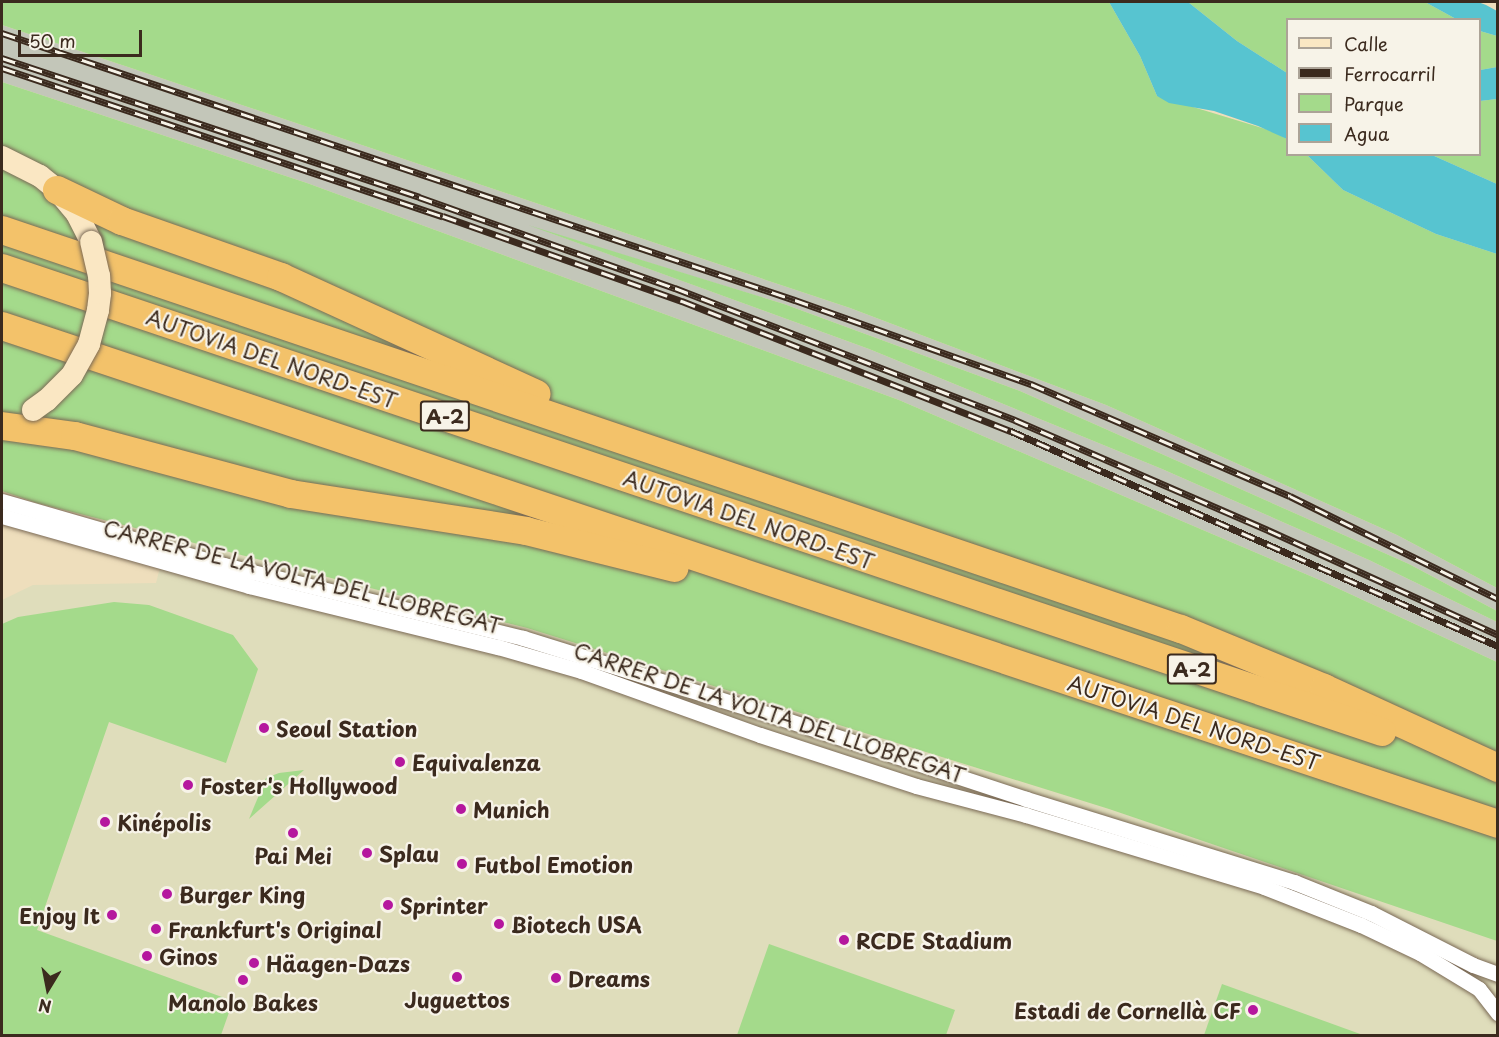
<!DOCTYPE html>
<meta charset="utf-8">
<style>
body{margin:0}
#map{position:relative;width:1499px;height:1037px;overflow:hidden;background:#eedebc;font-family:"Playpen Sans",sans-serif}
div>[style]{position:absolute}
.built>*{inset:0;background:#dfddbb}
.industrial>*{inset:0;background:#c3c6b9}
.green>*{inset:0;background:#a4da8b}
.water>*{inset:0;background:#57c4d0}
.roads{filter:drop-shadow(0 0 2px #7a6955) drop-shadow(0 0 2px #7a6955)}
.minor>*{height:15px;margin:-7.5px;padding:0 7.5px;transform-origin:7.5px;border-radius:7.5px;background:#fff}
.secondary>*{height:22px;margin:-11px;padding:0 11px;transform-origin:11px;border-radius:11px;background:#fae7c3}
.motorway>*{height:28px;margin:-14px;padding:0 14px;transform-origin:14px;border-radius:14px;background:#f3c26a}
.rail>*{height:7px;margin-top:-3.5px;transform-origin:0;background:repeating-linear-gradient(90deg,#f7f3e8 0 14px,#3b2a1e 0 28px);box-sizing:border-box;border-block:2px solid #3b2a1e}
.bridges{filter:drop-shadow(0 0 2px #7a6955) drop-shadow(0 0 2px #7a6955)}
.secondary-bridge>*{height:22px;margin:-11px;padding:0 11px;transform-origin:11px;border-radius:11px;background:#fae7c3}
.dots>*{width:16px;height:16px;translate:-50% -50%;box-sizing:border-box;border:3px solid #f7f3e8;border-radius:50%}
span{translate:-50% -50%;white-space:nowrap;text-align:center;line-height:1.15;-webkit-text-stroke:4.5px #f7f3e8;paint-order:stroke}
.shield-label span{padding:2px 4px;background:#f7f3e8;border:2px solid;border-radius:4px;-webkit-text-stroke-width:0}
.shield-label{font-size:20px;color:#3b2a1e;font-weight:700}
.street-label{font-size:21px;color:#3b2a1e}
.poi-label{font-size:21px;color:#3b2a1e;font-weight:700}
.left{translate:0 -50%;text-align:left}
.right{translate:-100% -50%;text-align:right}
.frame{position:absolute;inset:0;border:3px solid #3b2a1e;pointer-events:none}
.legend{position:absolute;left:1286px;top:18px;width:195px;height:138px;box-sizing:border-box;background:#f7f3e8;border:2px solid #aca397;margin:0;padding:8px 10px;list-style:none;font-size:18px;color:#3b2a1e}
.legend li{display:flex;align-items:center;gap:12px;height:30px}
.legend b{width:30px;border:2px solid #aca397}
.north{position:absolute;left:18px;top:959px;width:60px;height:60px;-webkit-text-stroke:4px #f7f3e8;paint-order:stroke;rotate:190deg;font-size:16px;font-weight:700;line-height:24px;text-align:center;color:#3b2a1e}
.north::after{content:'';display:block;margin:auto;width:21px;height:27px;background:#3b2a1e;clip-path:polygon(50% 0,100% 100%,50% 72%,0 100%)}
.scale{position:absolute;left:18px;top:30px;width:124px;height:27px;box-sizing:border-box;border:3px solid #3b2a1e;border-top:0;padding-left:8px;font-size:18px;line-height:21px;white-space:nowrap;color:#3b2a1e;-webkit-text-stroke:4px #f7f3e8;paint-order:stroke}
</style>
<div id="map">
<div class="built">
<i style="clip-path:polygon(168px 536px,527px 628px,1109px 809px,1481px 934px,1497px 941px,1497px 1035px,2px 1035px,2px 600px,33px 585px,156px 583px)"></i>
</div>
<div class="industrial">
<i style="clip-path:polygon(2px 25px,850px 308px,1106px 405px,1397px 535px,1497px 588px,1497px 611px,1409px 564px,1020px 391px,784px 304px,545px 231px,869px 349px,1162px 469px,1369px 560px,1497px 622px,1497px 662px,1322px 581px,899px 400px,307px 183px,2px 82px)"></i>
</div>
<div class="green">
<i style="clip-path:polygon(2px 2px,1109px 2px,1140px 56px,1157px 96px,1272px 131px,1287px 139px,1288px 154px,1307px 155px,1343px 190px,1436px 234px,1497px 254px,1497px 588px,1397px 535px,1106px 405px,850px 308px,2px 25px)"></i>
<i style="clip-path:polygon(1188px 2px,1425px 2px,1456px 19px,1288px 20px,1287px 73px,1237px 41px)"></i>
<i style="clip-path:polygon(1480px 31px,1497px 36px,1497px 67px,1480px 70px)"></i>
<i style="clip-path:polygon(2px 82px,307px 183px,899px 400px,1322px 581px,1497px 662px,1497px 941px,1109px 809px,527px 628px,37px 503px,2px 491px)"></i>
<i style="clip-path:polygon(1497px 99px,1497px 184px,1432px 155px,1480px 154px,1480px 101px)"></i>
<i style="clip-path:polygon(528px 225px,784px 304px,1020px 391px,1409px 564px,1497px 611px,1497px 622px,1369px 560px,1162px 469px,869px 349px)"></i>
<i style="clip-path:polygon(114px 602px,149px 605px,233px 635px,258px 669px,226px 763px,109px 722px,37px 930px,233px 1001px,221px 1035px,2px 1035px,2px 624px,18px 617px)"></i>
<i style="clip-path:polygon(304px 770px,249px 819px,266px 778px,279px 773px)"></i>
<i style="clip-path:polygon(769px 944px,955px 1010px,946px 1035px,737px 1035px)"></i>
<i style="clip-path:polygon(1222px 984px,1363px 1035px,1204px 1035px)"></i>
</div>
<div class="water">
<i style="clip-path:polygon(1109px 2px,1188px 2px,1237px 41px,1287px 73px,1287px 139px,1258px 126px,1214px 111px,1169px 103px,1157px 96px,1140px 56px)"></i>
<i style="clip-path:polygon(1425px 2px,1478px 2px,1486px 5px,1497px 11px,1497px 36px,1480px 31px,1480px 20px,1456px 19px)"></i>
<i style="clip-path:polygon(1497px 67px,1497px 99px,1480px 101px,1480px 70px)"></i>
<i style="clip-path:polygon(1307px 155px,1432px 155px,1497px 184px,1497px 254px,1436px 234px,1343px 190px)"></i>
</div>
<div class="roads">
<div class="minor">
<i style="left:2px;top:501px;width:231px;rotate:16.1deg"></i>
<i style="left:224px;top:565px;width:308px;rotate:13.7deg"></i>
<i style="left:523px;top:638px;width:263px;rotate:17.3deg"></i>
<i style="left:774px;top:716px;width:265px;rotate:18.2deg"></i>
<i style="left:1026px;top:799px;width:281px;rotate:17.2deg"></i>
<i style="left:1294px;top:882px;width:83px;rotate:21.9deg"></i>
<i style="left:1371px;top:913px;width:114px;rotate:27deg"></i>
<i style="left:1473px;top:965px;width:27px;rotate:20deg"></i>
<i style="left:2px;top:516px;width:257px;rotate:15.8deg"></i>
<i style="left:249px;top:586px;width:256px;rotate:13.8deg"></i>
<i style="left:498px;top:647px;width:86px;rotate:16.1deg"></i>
<i style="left:581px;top:671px;width:190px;rotate:19.7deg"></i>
<i style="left:760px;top:735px;width:164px;rotate:18.1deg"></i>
<i style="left:916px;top:786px;width:114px;rotate:14.8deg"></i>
<i style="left:1026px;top:815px;width:249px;rotate:16.8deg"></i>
<i style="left:1264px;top:887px;width:104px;rotate:21.4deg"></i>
<i style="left:1361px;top:925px;width:65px;rotate:25.4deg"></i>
<i style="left:1420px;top:953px;width:69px;rotate:31.4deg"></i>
<i style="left:1479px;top:989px;width:31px;rotate:52deg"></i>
</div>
<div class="secondary">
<i style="left:2px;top:157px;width:42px;rotate:26.6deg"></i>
<i style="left:40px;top:176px;width:22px;rotate:39deg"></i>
<i style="left:57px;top:190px;width:31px;rotate:50deg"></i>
<i style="left:77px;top:214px;width:31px;rotate:63deg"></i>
</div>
<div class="motorway">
<i style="left:57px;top:190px;width:72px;rotate:25.5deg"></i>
<i style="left:122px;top:221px;width:169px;rotate:19.4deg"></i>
<i style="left:281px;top:277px;width:281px;rotate:24.6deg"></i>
<i style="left:2px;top:230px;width:1245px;rotate:18.7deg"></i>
<i style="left:1181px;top:629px;width:155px;rotate:22.4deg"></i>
<i style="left:1324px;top:688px;width:192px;rotate:24.7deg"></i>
<i style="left:2px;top:268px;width:1456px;rotate:18.58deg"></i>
<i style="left:2px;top:326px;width:1577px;rotate:18.41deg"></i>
<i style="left:2px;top:426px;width:74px;rotate:7.8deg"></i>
<i style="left:75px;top:436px;width:224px;rotate:15deg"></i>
<i style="left:291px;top:494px;width:238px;rotate:8.9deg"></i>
<i style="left:526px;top:531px;width:153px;rotate:14deg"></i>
</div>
</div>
<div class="rail">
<i style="left:2px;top:33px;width:837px;rotate:18.61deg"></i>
<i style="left:795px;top:300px;width:251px;rotate:19.6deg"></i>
<i style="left:1031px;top:384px;width:282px;rotate:23.4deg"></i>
<i style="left:1290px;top:496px;width:232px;rotate:26.3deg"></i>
<i style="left:2px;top:58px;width:440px;rotate:18.4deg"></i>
<i style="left:419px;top:197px;width:272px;rotate:19.6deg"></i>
<i style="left:675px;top:288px;width:365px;rotate:21.2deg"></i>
<i style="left:1015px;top:420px;width:276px;rotate:23.5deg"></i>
<i style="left:1268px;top:530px;width:253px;rotate:24.5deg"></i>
<i style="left:2px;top:68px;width:465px;rotate:18.6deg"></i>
<i style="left:443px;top:216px;width:254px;rotate:19.6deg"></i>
<i style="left:682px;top:301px;width:354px;rotate:21.6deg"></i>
<i style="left:1011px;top:431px;width:532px;rotate:23.82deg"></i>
</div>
<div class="bridges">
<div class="secondary-bridge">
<i style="left:33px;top:410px;width:17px;rotate:-36deg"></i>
<i style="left:47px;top:400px;width:35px;rotate:-45deg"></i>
<i style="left:72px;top:375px;width:35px;rotate:-61deg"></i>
<i style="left:89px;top:344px;width:35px;rotate:-75deg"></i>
<i style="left:98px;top:310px;width:17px;rotate:-83deg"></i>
<i style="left:100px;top:293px;width:17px;rotate:-93deg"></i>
<i style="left:99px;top:276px;width:35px;rotate:-103deg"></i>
</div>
</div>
<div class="dots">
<i style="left:264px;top:728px;background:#b5179e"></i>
<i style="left:400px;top:762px;background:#b5179e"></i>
<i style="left:188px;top:785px;background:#b5179e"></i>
<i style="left:461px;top:809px;background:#b5179e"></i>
<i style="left:105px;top:822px;background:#b5179e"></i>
<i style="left:293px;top:833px;background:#b5179e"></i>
<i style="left:367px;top:853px;background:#b5179e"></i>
<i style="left:462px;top:864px;background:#b5179e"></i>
<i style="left:167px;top:894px;background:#b5179e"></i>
<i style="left:388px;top:905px;background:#b5179e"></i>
<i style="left:112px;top:915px;background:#b5179e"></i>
<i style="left:499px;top:924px;background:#b5179e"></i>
<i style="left:156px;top:929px;background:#b5179e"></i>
<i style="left:844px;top:940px;background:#b5179e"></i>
<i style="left:147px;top:956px;background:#b5179e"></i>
<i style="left:254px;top:963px;background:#b5179e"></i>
<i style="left:457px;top:977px;background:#b5179e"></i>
<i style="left:556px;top:978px;background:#b5179e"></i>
<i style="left:243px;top:980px;background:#b5179e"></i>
<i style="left:1253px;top:1010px;background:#b5179e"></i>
</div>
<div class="shield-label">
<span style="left:445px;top:416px">A-2</span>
<span style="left:1192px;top:669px">A-2</span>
</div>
<div class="street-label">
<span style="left:272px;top:358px;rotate:19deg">AUTOVIA DEL NORD-EST</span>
<span style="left:749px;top:519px;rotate:19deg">AUTOVIA DEL NORD-EST</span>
<span style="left:303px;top:576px;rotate:14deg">CARRER DE LA VOLTA DEL LLOBREGAT</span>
<span style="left:770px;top:712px;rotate:18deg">CARRER DE LA VOLTA DEL LLOBREGAT</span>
<span style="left:1194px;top:722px;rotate:18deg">AUTOVIA DEL NORD-EST</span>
</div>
<div class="poi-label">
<span class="left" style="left:276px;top:728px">Seoul Station</span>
<span class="left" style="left:412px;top:762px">Equivalenza</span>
<span class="left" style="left:200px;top:785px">Foster's Hollywood</span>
<span class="left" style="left:473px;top:809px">Munich</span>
<span class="left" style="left:117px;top:822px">Kinépolis</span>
<span class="left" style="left:379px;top:853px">Splau</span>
<span style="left:293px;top:855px">Pai Mei</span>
<span class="left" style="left:474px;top:864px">Futbol Emotion</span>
<span class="left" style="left:179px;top:894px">Burger King</span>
<span class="left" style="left:400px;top:905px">Sprinter</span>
<span class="right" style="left:100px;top:915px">Enjoy It</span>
<span class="left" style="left:511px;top:924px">Biotech USA</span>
<span class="left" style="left:168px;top:929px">Frankfurt's Original</span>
<span class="left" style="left:856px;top:940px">RCDE Stadium</span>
<span class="left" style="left:159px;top:956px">Ginos</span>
<span class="left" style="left:266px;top:963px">Häagen-Dazs</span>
<span class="left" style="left:568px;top:978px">Dreams</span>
<span style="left:457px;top:999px">Juguettos</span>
<span style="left:243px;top:1002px">Manolo Bakes</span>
<span class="right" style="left:1241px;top:1010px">Estadi de Cornellà CF</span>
</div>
<div class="frame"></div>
<ul class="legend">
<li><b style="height:8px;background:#fae7c3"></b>Calle</li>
<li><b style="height:8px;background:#3b2a1e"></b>Ferrocarril</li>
<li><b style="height:16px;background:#a4da8b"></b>Parque</li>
<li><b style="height:16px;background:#57c4d0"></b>Agua</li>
</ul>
<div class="north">N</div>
<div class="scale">50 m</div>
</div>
